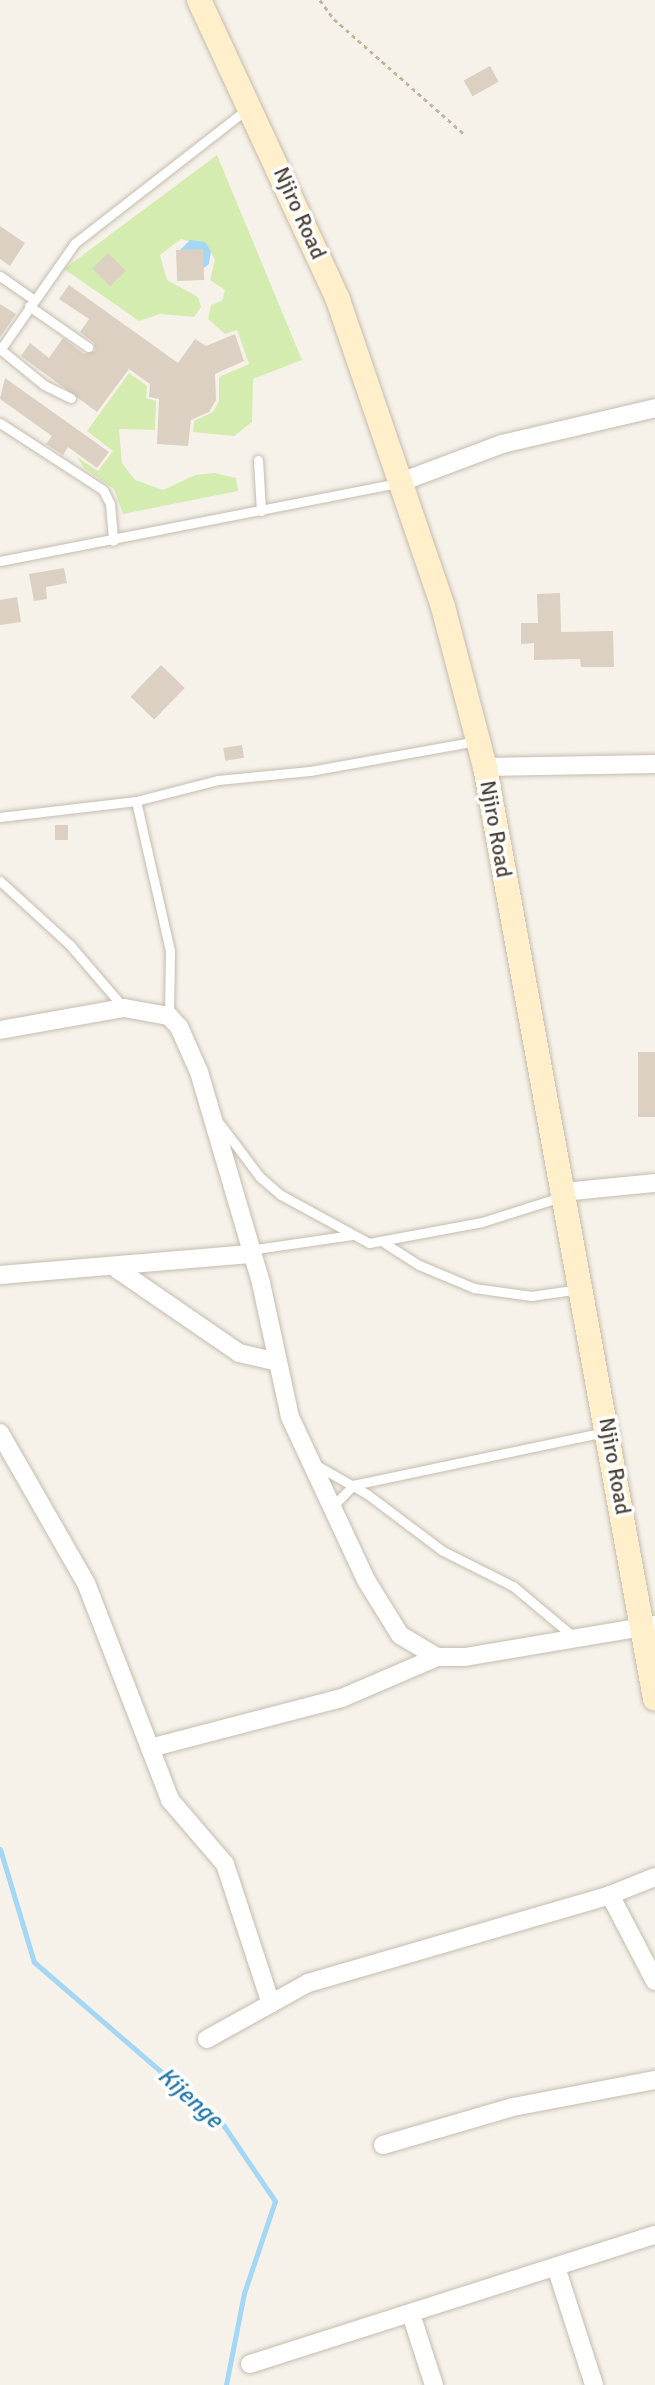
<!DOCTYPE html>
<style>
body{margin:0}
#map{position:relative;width:655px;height:2385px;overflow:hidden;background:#f6f2ea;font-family:Signika,sans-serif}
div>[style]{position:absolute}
.green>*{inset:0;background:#d4ecb0}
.water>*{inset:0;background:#a3d7f5}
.stream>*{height:5px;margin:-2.5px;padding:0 2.5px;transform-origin:2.5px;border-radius:2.5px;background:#a3d7f5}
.building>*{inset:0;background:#dbd0c1;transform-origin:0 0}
.path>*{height:3px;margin-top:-1.5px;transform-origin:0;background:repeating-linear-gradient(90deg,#c5b59c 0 4px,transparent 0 8px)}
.roads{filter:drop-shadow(0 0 2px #c5bcae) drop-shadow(0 0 2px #c5bcae)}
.lane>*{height:9px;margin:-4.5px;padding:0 4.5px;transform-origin:4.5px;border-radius:4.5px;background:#fff}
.street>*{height:18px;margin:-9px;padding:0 9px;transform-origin:9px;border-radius:9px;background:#fff}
.secondary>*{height:24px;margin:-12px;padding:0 12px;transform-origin:12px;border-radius:12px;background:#fff0cb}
span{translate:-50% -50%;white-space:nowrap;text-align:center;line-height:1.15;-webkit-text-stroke:7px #fff;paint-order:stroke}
.street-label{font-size:22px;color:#4b4237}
.water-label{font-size:24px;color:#2679ae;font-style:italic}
</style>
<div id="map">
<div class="green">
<i style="clip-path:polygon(217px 155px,302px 360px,253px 379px,252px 422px,234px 436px,193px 432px,194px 421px,213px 412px,219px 401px,219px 377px,249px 364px,237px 330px,225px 334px,208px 319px,211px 305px,222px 301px,225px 290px,210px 280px,215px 260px,208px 247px,181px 239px,160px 255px,167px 280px,198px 297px,201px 307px,194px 317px,160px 314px,139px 321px,64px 269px)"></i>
<i style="clip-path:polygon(129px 373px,147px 386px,146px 398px,156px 401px,155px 430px,119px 429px,122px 463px,135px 480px,163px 490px,195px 475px,215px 473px,236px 478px,238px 491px,123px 514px,114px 489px,84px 468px,77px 457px,98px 471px,113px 451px,87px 431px)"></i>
</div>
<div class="water">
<i style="clip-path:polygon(190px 240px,205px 242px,211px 251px,209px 264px,200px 271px,179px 251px)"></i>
</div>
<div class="stream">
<i style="left:0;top:1849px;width:118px;rotate:73.3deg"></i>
<i style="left:34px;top:1962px;width:251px;rotate:40.8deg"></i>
<i style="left:224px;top:2126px;width:91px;rotate:55.8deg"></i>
<i style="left:275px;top:2201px;width:97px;rotate:108.6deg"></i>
<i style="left:244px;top:2293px;width:94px;rotate:101.1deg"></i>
</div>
<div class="building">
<i style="left:490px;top:66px;width:18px;height:30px;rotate:61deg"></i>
<i style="clip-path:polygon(0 226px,25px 243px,10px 266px,0 259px)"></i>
<i style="left:203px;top:249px;width:31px;height:27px;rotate:88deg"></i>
<i style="left:108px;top:253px;width:25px;height:22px;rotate:45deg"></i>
<i style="clip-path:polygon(69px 285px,178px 363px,195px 339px,206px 346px,235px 334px,244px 361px,215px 374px,216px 400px,209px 412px,191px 420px,188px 446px,157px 444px,159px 399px,149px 397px,150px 384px,129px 369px,97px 412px,21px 356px,30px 343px,49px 358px,63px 338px,84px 354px,95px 351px,94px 343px,80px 332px,89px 319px,59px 299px)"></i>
<i style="clip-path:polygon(0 304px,16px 314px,0 337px)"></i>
<i style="clip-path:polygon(5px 378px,109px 452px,97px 468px,68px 447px,63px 455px,46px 444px,52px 436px,0 399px)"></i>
<i style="clip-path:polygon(64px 568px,67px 583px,46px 587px,47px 599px,34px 601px,29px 574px)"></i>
<i style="clip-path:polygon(560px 593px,561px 632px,613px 631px,614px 667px,581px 667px,580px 659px,534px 660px,534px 643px,521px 644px,521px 623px,538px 623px,537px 594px)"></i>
<i style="clip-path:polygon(17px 597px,21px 622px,0 625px,0 600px)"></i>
<i style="left:161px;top:665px;width:33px;height:44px;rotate:44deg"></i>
<i style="left:242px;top:745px;width:13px;height:19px;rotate:81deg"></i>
<i style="left:55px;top:825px;width:13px;height:15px"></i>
<i style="left:655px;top:1052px;width:65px;height:17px;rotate:90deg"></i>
</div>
<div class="path">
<i style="left:320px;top:0;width:24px;rotate:54deg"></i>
<i style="left:334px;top:19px;width:175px;rotate:41.5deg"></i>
</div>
<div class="roads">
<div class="lane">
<i style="left:0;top:276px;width:40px;rotate:34.9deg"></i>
<i style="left:29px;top:306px;width:72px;rotate:34.8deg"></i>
<i style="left:0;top:349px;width:57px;rotate:39.3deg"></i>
<i style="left:44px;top:385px;width:30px;rotate:26deg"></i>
<i style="left:0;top:350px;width:131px;rotate:-55deg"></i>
<i style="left:75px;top:243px;width:218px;rotate:-37.9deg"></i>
<i style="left:0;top:423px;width:123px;rotate:33deg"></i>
<i style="left:103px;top:490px;width:16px;rotate:63deg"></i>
<i style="left:110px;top:504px;width:37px;rotate:85deg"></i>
<i style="left:258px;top:460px;width:51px;rotate:86.6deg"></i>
<i style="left:0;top:561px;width:406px;rotate:-11.1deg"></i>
<i style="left:136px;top:801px;width:154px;rotate:77.2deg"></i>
<i style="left:170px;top:951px;width:65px;rotate:90.9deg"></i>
<i style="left:0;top:817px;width:137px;rotate:-6.7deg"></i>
<i style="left:136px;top:801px;width:85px;rotate:-14.4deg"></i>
<i style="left:218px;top:780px;width:92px;rotate:-5.6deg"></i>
<i style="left:310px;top:771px;width:170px;rotate:-10.2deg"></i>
<i style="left:0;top:881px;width:95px;rotate:42.4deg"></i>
<i style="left:70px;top:945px;width:83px;rotate:49.4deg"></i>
<i style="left:220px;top:1124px;width:66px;rotate:53deg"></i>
<i style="left:260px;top:1177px;width:28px;rotate:41deg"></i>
<i style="left:281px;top:1195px;width:100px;rotate:28.6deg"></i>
<i style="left:369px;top:1243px;width:115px;rotate:-10.5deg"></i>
<i style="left:482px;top:1222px;width:83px;rotate:-17.6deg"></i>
<i style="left:383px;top:1242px;width:43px;rotate:32.6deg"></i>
<i style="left:419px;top:1265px;width:60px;rotate:22.7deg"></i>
<i style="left:474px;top:1288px;width:58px;rotate:8deg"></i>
<i style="left:531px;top:1296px;width:49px;rotate:-8.3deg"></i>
<i style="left:249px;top:1250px;width:104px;rotate:-8.3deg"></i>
<i style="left:316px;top:1465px;width:59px;rotate:29.6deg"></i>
<i style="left:367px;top:1494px;width:95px;rotate:36.9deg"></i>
<i style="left:443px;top:1551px;width:78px;rotate:26.6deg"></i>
<i style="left:513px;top:1586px;width:81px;rotate:40deg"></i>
<i style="left:334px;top:1505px;width:28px;rotate:-46deg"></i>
<i style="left:353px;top:1485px;width:258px;rotate:-11.9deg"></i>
</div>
<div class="street">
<i style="left:401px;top:482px;width:108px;rotate:-20.6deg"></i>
<i style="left:502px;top:444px;width:157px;rotate:-13.2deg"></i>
<i style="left:485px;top:767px;width:170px;rotate:-1deg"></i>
<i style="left:0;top:1030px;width:126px;rotate:-10.1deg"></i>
<i style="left:124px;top:1008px;width:46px;rotate:10.1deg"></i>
<i style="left:169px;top:1016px;width:15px;rotate:48deg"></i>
<i style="left:179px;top:1027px;width:49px;rotate:66deg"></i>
<i style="left:199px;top:1072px;width:220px;rotate:73.6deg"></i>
<i style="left:261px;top:1283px;width:137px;rotate:77.8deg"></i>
<i style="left:290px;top:1417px;width:180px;rotate:65deg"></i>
<i style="left:366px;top:1580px;width:65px;rotate:58.3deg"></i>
<i style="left:400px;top:1635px;width:43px;rotate:30.7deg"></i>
<i style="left:437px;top:1657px;width:28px"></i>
<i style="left:465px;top:1657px;width:193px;rotate:-9.6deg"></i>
<i style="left:563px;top:1192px;width:92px;rotate:-5.6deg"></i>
<i style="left:117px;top:1269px;width:148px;rotate:34.5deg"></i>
<i style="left:239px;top:1353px;width:37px;rotate:13deg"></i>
<i style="left:0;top:1275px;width:251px;rotate:-4.8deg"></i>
<i style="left:0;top:1433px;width:173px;rotate:60.2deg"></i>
<i style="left:86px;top:1583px;width:233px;rotate:68.8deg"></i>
<i style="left:170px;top:1800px;width:84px;rotate:49.3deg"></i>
<i style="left:225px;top:1864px;width:147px;rotate:71.8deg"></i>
<i style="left:150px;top:1748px;width:198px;rotate:-14.6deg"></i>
<i style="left:342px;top:1698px;width:103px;rotate:-23.3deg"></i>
<i style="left:610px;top:1895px;width:97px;rotate:62.4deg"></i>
<i style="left:207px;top:2039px;width:115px;rotate:-29deg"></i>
<i style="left:308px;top:1983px;width:315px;rotate:-16.2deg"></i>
<i style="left:610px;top:1895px;width:48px;rotate:-21.8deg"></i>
<i style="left:383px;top:2145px;width:135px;rotate:-16.3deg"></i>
<i style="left:513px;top:2107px;width:145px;rotate:-10.8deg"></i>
<i style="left:556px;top:2267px;width:124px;rotate:72.1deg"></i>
<i style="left:411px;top:2314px;width:75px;rotate:72.1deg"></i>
<i style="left:250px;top:2364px;width:425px;rotate:-17.7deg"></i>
</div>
<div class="secondary">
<i style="left:199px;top:0;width:331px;rotate:65.1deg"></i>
<i style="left:338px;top:300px;width:324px;rotate:71.1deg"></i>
<i style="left:443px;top:607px;width:165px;rotate:75.3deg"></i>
<i style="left:485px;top:767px;width:947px;rotate:79.66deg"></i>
</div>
</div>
<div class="street-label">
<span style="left:300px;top:213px;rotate:66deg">Njiro Road</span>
<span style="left:496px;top:829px;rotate:80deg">Njiro Road</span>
<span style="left:615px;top:1466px;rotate:80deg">Njiro Road</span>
</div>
<div class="water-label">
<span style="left:190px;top:2098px;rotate:42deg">Kijenge</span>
</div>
</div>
